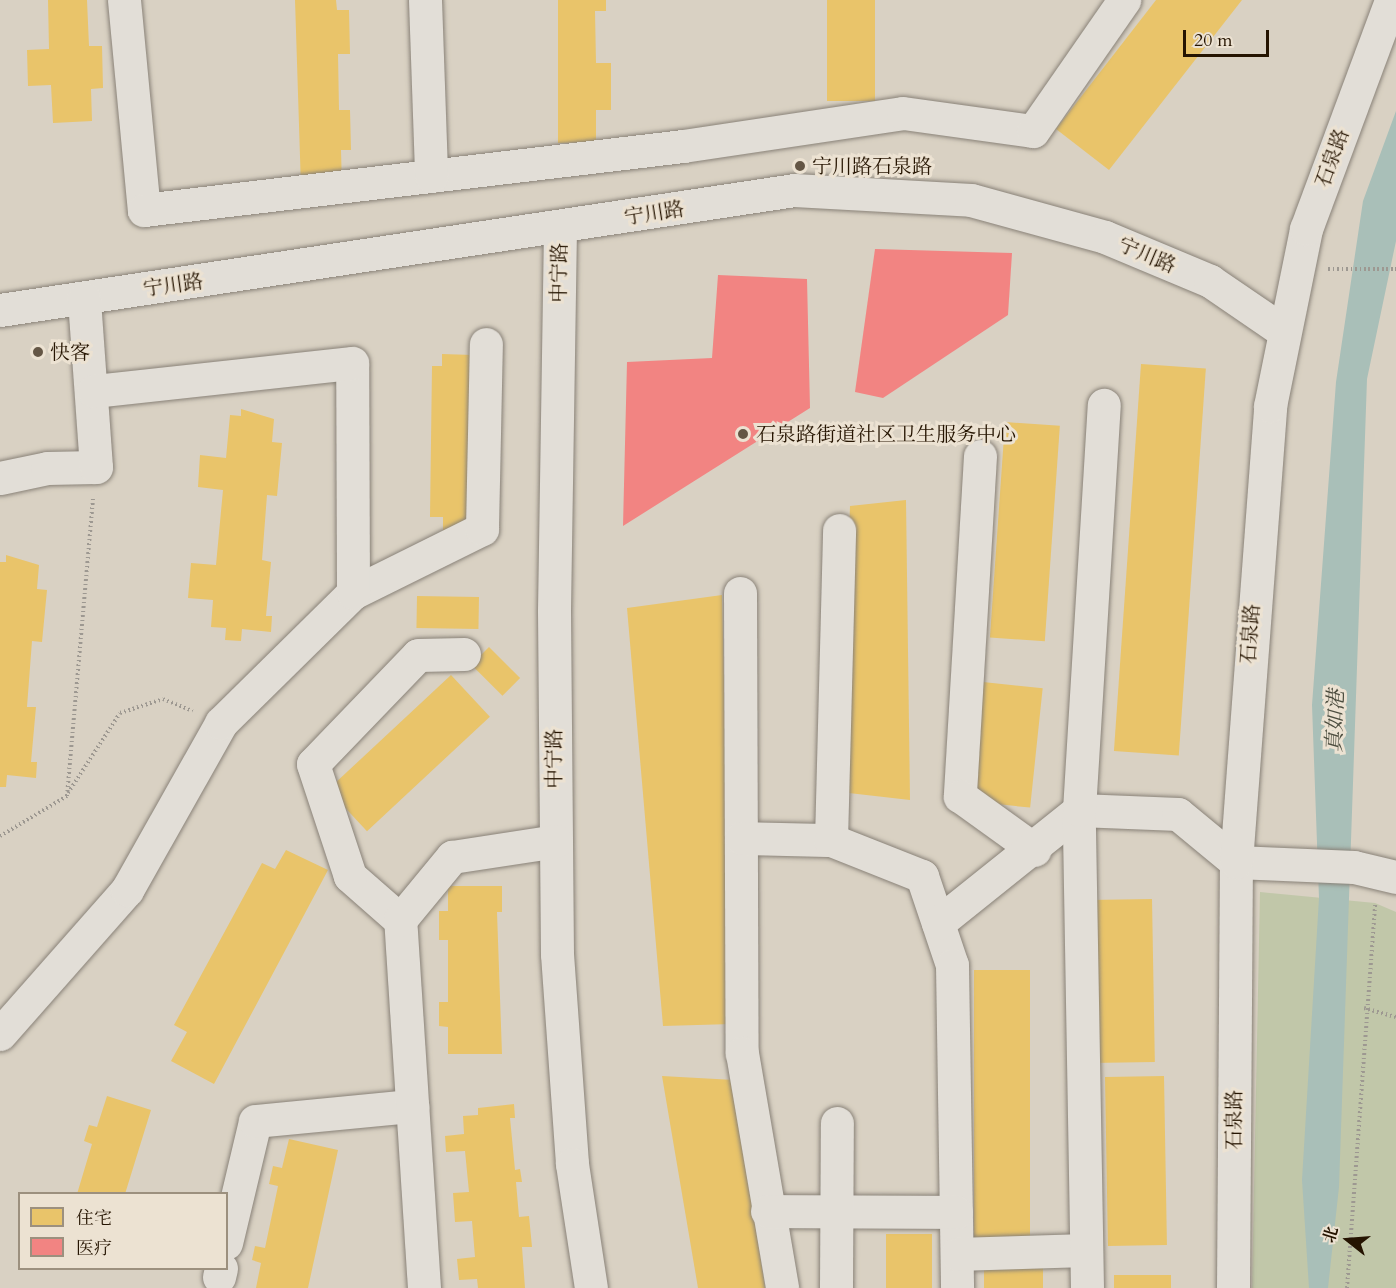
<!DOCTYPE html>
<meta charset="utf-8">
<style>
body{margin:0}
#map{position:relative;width:1396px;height:1288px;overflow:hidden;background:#d9d1c3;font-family:Cardo,"Noto Serif SC",serif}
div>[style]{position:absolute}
.green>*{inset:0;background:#c1c7a9}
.water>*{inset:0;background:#a9bfb8}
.homes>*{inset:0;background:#e9c46a;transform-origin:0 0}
.health>*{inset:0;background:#f28482}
.path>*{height:4px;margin-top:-2px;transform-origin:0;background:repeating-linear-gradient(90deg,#9d9891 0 1.5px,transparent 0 4.5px)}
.roads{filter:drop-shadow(0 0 2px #898278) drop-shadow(0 0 2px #898278)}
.minor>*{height:33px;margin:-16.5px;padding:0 16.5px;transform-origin:16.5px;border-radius:16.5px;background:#e2ded7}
.dots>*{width:16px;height:16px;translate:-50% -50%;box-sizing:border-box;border:3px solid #ece2d2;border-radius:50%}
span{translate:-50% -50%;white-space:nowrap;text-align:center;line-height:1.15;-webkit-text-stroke:6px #ece2d2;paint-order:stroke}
.street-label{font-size:20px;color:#251401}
.poi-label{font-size:20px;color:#251401}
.left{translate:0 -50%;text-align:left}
.water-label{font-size:21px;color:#4c4d3f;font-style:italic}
.legend{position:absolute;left:18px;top:1192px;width:210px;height:78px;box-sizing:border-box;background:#ece2d2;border:2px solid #9c907e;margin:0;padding:8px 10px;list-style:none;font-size:18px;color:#251401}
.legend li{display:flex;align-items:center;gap:12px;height:30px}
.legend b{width:30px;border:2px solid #9c907e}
.north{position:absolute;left:1318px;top:1210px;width:60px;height:60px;-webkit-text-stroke:4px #ece2d2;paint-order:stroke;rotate:287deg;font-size:16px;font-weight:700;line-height:24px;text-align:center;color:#251401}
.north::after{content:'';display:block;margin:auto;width:21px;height:27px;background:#251401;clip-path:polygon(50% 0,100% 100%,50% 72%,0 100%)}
.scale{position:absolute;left:1183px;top:30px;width:86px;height:27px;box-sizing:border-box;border:3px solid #251401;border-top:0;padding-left:8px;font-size:18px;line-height:21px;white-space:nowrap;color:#251401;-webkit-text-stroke:4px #ece2d2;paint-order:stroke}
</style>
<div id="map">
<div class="green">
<i style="clip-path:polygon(1260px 892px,1375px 903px,1396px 912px,1396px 1288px,1252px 1288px)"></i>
</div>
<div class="water">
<i style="clip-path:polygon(1396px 111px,1396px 241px,1367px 379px,1339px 1187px,1328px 1288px,1309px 1288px,1302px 1180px,1319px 898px,1312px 705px,1336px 382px,1363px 201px)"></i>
</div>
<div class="homes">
<i style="clip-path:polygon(48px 0,87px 0,89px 46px,102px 46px,103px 88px,91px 89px,92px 121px,53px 123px,51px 85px,28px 86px,27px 50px,49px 49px)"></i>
<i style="clip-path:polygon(295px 0,336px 0,337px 10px,349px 10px,350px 54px,338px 54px,339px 110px,350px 110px,351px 150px,341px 150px,342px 186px,301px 188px)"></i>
<i style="clip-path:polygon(558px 0,606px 0,606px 11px,595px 11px,596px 63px,611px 63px,611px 110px,596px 110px,596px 142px,558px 143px)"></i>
<i style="left:827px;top:0;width:48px;height:101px"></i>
<i style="clip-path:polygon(1156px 0,1242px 0,1109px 170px,1056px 129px)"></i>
<i style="clip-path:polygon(442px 354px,473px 355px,466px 531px,443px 531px,443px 517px,430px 517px,432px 366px,442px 366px)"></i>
<i style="left:1141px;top:364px;width:65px;height:388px;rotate:4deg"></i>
<i style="clip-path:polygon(241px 409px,274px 419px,272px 442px,282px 443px,277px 496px,267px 495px,262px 560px,271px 562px,266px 616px,272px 616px,271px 632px,242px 629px,241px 641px,225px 640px,226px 628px,211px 627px,213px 600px,188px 598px,191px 563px,216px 565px,223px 490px,198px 487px,200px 455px,226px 458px,230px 415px,241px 416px)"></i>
<i style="left:1005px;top:422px;width:55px;height:216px;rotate:4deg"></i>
<i style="clip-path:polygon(906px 500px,910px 800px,840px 792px,850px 506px)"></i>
<i style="clip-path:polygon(6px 555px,39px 565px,37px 589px,47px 590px,42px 642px,32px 641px,27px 707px,36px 707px,31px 762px,37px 762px,36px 778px,7px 775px,6px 787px,0 787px,0 562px,6px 562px)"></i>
<i style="clip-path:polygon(722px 595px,732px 1024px,663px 1026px,627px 608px)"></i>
<i style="left:417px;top:596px;width:62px;height:32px;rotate:1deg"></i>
<i style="left:489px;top:647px;width:44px;height:25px;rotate:45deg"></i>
<i style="left:451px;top:675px;width:57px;height:168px;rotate:47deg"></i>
<i style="left:983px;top:682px;width:60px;height:120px;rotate:6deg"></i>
<i style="clip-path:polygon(286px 850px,328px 870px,214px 1084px,171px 1061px,187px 1032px,174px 1025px,262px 863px,275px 869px)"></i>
<i style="clip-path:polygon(448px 886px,502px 886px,502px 912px,497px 912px,502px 1054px,448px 1054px,448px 1027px,439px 1026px,439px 1002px,448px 1002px,448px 940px,439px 940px,439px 911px,448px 911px)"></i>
<i style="left:1152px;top:899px;width:163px;height:64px;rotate:89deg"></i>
<i style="left:1030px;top:970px;width:268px;height:56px;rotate:90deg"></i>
<i style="clip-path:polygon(662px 1076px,734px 1080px,765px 1288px,698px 1288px)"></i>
<i style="left:1164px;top:1076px;width:169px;height:59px;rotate:89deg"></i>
<i style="clip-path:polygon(107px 1096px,151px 1110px,125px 1194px,77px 1194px,92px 1144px,84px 1141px,89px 1125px,97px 1127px)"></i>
<i style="clip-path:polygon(514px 1104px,515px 1118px,510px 1118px,515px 1170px,520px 1169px,522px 1182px,516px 1182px,519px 1217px,529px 1216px,532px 1247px,522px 1247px,525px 1288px,478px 1288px,477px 1279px,459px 1280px,457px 1259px,475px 1257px,472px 1221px,455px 1222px,453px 1193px,469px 1192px,465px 1151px,446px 1152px,445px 1136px,464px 1134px,463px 1116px,478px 1115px,478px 1108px)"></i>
<i style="clip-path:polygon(289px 1139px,338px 1150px,308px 1288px,256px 1288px,261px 1263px,252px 1260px,255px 1246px,265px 1248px,278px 1186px,269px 1184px,273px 1166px,282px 1168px)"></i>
<i style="left:886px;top:1234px;width:46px;height:54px"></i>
<i style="left:984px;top:1265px;width:59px;height:23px"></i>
<i style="left:1114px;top:1275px;width:57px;height:13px"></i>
</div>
<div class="health">
<i style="clip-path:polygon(875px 249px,1012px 253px,1008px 315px,883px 398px,855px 392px)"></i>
<i style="clip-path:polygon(718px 275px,807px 279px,810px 408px,623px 526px,627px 362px,712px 358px)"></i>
</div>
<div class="path">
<i style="left:1328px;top:269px;width:68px"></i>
<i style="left:68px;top:793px;width:95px;rotate:-57deg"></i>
<i style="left:120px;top:713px;width:45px;rotate:-18deg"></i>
<i style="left:163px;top:699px;width:32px;rotate:22deg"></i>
<i style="left:0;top:836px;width:78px;rotate:-30.8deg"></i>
<i style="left:67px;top:796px;width:299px;rotate:-85deg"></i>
<i style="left:1364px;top:1008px;width:33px;rotate:16deg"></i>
<i style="left:1347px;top:1288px;width:385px;rotate:-85.8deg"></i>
</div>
<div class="roads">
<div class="minor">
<i style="left:124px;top:0;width:211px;rotate:84.6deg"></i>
<i style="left:144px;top:210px;width:543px;rotate:-6.77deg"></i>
<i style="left:683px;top:146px;width:222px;rotate:-8.5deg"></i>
<i style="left:903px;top:113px;width:131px;rotate:7.9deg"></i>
<i style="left:1033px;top:131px;width:160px;rotate:-55.2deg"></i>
<i style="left:425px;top:0;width:176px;rotate:88deg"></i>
<i style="left:560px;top:228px;width:383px;rotate:90.9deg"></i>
<i style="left:554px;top:611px;width:343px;rotate:89.5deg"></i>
<i style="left:557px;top:954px;width:211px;rotate:85.9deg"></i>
<i style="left:572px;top:1164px;width:125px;rotate:81.3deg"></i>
<i style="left:0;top:310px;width:803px;rotate:-8.59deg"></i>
<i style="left:794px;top:190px;width:177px;rotate:3.2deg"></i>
<i style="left:971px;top:200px;width:139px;rotate:15.4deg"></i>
<i style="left:1105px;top:237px;width:114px;rotate:22.7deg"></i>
<i style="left:1210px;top:281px;width:88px;rotate:34.4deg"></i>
<i style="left:980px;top:456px;width:341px;rotate:93.4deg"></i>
<i style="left:960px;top:796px;width:92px;rotate:35.8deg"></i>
<i style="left:0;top:478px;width:48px;rotate:-12deg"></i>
<i style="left:47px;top:468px;width:49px;rotate:-1.2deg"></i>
<i style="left:96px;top:467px;width:169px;rotate:-94.1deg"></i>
<i style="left:353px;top:593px;width:144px;rotate:-26.4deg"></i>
<i style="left:482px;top:529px;width:185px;rotate:-88.8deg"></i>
<i style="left:740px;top:593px;width:460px;rotate:89.8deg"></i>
<i style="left:742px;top:1053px;width:238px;rotate:80.3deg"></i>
<i style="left:741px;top:838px;width:90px;rotate:1.3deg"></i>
<i style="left:831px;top:840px;width:310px;rotate:-88.5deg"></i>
<i style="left:831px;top:840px;width:98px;rotate:21.6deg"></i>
<i style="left:922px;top:876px;width:94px;rotate:71.4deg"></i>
<i style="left:952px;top:965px;width:323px;rotate:89.1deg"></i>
<i style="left:400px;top:920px;width:67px;rotate:-138.7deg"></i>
<i style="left:350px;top:876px;width:118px;rotate:-108.3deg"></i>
<i style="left:313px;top:764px;width:151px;rotate:-46.1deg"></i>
<i style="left:418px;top:655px;width:46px;rotate:-1.2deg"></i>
<i style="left:938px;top:923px;width:181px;rotate:-38.7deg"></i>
<i style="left:1079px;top:810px;width:99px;rotate:2.3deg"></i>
<i style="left:1178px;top:814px;width:75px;rotate:39.6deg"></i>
<i style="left:1236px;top:862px;width:118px;rotate:2.4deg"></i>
<i style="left:1354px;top:867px;width:43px;rotate:13.4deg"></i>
<i style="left:0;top:1034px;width:192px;rotate:-48.6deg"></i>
<i style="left:127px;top:890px;width:192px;rotate:-60.6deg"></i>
<i style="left:221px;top:723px;width:185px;rotate:-44.6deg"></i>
<i style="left:353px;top:593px;width:230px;rotate:-90.2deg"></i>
<i style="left:352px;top:363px;width:260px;rotate:173.8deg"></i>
<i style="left:767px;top:1211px;width:189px;rotate:0.3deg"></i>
<i style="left:226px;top:1243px;width:125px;rotate:-76.6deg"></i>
<i style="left:255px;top:1121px;width:158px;rotate:-5.5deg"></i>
<i style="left:957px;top:1254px;width:129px;rotate:-1.8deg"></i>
<i style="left:219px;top:1277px;width:9px;rotate:-77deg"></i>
<i style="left:424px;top:1288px;width:369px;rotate:-93.7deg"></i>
<i style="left:400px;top:920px;width:82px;rotate:-50.5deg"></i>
<i style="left:452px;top:857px;width:105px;rotate:-8.7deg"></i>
<i style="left:836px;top:1288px;width:165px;rotate:-89.7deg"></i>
<i style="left:1087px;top:1288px;width:478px;rotate:-91deg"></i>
<i style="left:1079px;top:810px;width:406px;rotate:-86.5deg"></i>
<i style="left:1233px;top:1288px;width:426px;rotate:-89.6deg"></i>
<i style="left:1236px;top:862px;width:457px;rotate:-85.7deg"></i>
<i style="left:1270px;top:406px;width:181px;rotate:-78.5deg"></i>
<i style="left:1306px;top:229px;width:244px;rotate:-69.6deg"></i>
</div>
</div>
<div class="dots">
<i style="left:800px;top:166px;background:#645645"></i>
<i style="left:38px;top:352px;background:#645645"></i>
<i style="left:743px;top:434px;background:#645645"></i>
</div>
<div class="street-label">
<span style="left:1332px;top:158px;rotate:-70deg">石泉路</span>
<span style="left:654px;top:213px;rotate:-9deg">宁川路</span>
<span style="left:1147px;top:255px;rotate:23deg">宁川路</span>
<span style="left:559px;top:273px;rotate:-89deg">中宁路</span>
<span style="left:173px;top:285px;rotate:-8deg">宁川路</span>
<span style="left:1250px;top:634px;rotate:-86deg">石泉路</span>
<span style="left:554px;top:759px;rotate:-90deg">中宁路</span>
<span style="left:1234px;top:1120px;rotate:-90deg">石泉路</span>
</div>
<div class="poi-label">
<span class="left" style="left:812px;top:166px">宁川路石泉路</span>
<span class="left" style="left:50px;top:352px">快客</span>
<span class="left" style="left:756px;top:434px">石泉路街道社区卫生服务中心</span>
</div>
<div class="water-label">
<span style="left:1336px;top:721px;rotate:-88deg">真如港</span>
</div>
<ul class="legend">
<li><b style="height:16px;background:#e9c46a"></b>住宅</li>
<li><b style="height:16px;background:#f28482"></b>医疗</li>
</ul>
<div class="north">北</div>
<div class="scale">20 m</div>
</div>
